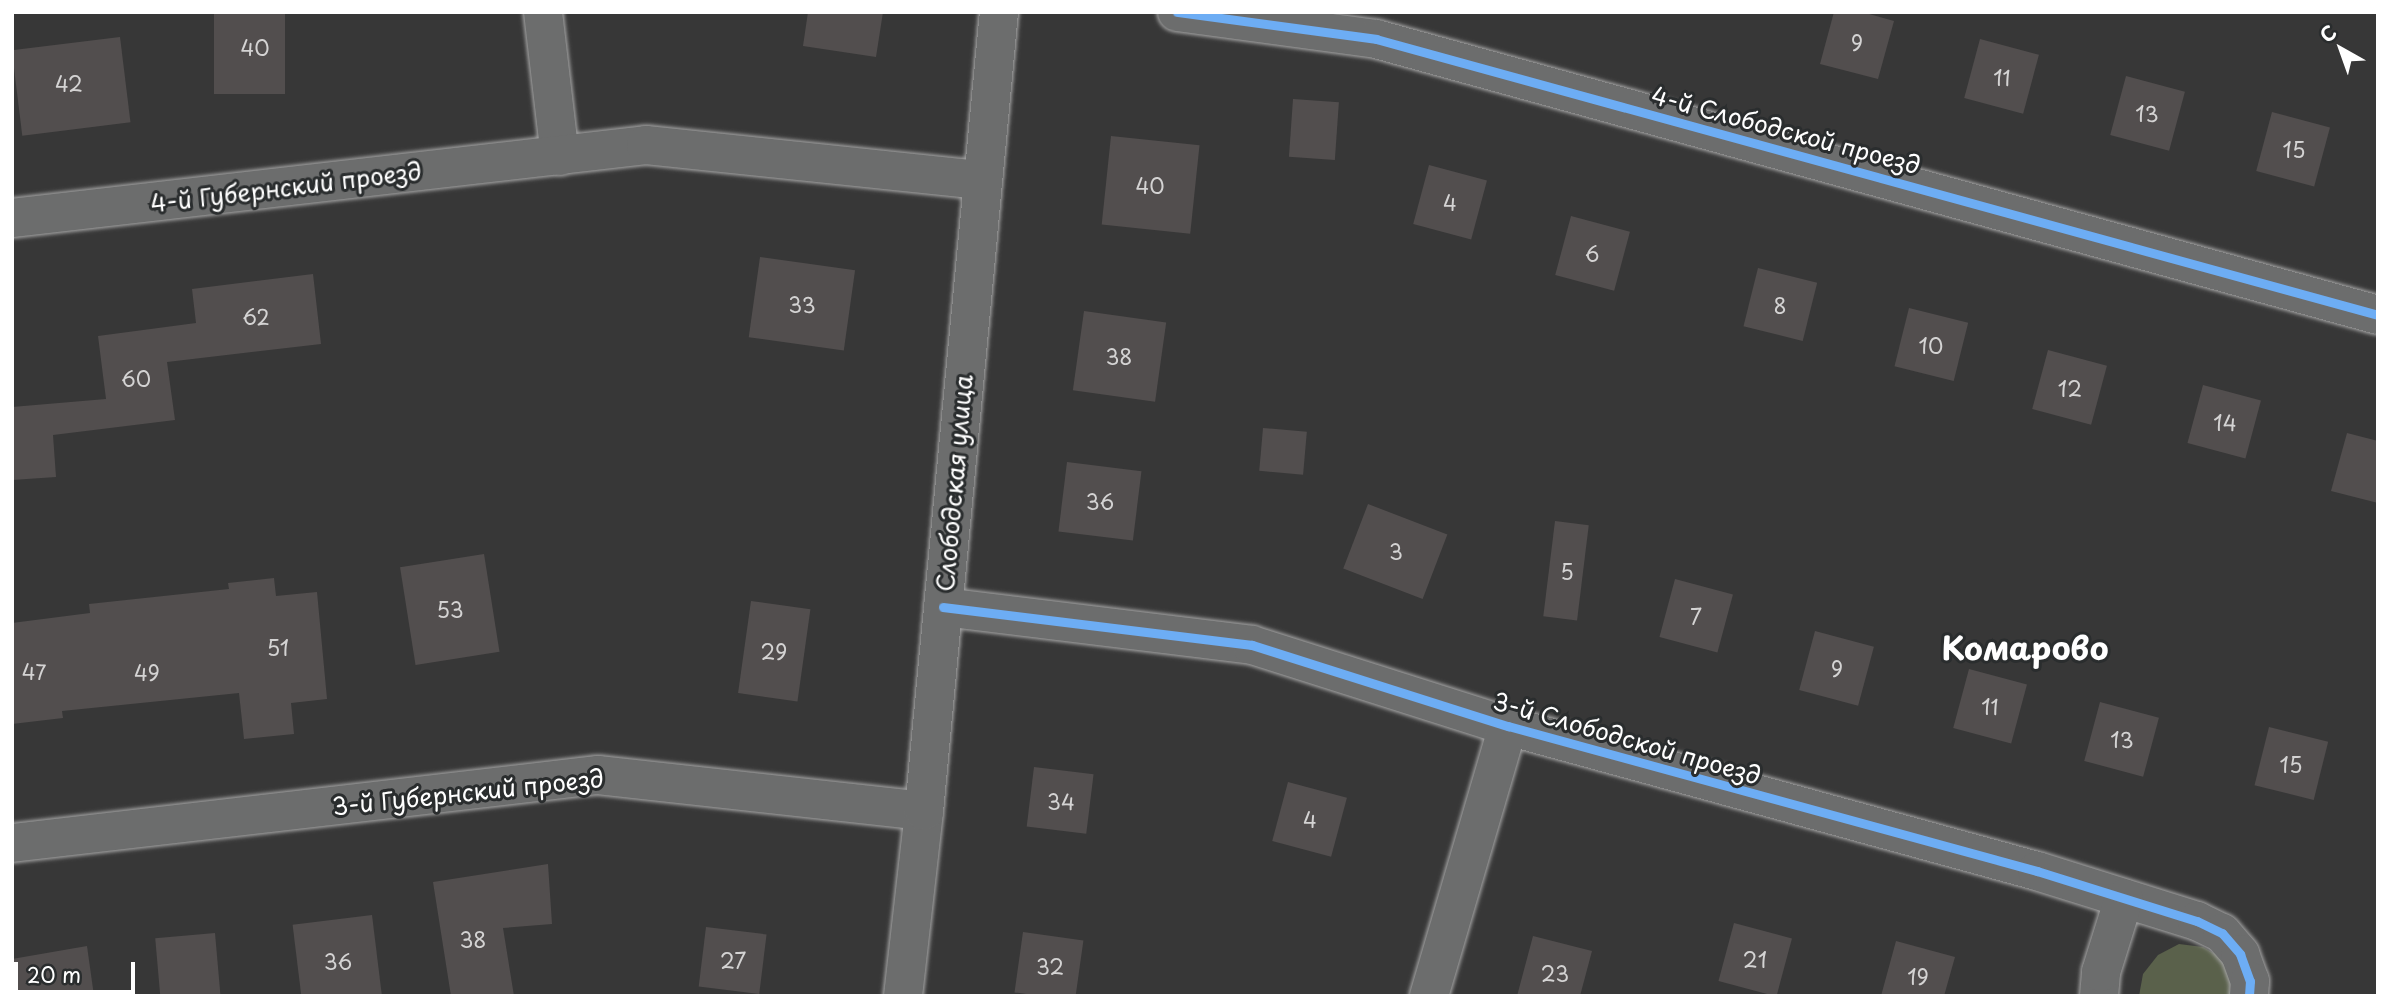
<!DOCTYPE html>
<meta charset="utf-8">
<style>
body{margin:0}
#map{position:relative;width:2390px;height:1008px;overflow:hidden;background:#373737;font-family:"Playpen Sans",sans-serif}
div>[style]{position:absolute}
.green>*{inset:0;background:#5a614b}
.building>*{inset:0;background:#524e4e;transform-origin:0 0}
.roads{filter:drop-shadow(0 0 2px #a5a5a5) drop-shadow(0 0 2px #a5a5a5)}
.street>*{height:38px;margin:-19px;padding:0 19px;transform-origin:19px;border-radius:19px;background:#6c6d6d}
.cycleway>*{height:9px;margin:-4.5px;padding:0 4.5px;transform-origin:4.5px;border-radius:4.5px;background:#6dadf4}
span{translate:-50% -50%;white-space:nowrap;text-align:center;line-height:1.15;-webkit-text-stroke:6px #2a2d2e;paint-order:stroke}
.number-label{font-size:21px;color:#d4d3d3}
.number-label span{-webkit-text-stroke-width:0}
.street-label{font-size:24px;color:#fff}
.district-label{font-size:32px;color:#fff;font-weight:700}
.frame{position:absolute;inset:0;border:14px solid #fff;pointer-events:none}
.north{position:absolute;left:2306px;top:14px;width:70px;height:70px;-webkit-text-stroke:5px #2a2d2e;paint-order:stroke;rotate:320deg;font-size:19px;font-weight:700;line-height:28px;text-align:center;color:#fff}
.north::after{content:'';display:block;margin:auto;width:24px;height:32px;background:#fff;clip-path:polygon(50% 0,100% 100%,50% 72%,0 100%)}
.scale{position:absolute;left:14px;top:962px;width:121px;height:32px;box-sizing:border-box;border:4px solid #fff;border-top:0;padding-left:9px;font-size:21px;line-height:24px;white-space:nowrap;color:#fff;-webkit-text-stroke:5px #2a2d2e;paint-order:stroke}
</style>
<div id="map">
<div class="green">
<i style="clip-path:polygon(2179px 944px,2203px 947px,2224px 959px,2231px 978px,2230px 996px,2139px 996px,2143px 974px,2158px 955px)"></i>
</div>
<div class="building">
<i style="left:214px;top:12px;width:71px;height:82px"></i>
<i style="clip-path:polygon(808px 12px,883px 12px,876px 57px,803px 46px)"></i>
<i style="clip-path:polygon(1834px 12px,1862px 12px,1894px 21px,1878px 79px,1820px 64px)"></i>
<i style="left:120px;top:37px;width:86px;height:109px;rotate:83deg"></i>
<i style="left:1980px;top:39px;width:61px;height:61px;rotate:15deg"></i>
<i style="left:2126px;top:76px;width:61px;height:61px;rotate:15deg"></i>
<i style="left:1293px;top:99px;width:46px;height:58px;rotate:4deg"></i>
<i style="left:2272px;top:112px;width:60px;height:61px;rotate:15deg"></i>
<i style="left:1111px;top:136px;width:89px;height:89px;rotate:6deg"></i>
<i style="left:1429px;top:165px;width:60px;height:61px;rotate:15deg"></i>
<i style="left:1571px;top:216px;width:61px;height:61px;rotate:15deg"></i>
<i style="left:760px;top:257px;width:96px;height:81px;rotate:8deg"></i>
<i style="left:1758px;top:268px;width:61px;height:60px;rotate:14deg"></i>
<i style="clip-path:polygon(313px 274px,321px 344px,167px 362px,175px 420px,53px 435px,56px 477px,12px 480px,12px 407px,106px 399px,98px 336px,196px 323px,192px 289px)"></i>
<i style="left:1909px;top:308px;width:61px;height:60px;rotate:14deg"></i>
<i style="left:1084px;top:311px;width:83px;height:80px;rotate:8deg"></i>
<i style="left:2048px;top:350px;width:61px;height:61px;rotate:15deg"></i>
<i style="left:2203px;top:385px;width:60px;height:60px;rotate:15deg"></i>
<i style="left:1263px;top:428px;width:44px;height:43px;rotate:5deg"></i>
<i style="clip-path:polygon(2347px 433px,2378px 441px,2378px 503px,2331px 491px)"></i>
<i style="left:1067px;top:462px;width:75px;height:70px;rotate:7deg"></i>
<i style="left:1368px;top:504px;width:85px;height:69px;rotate:21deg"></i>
<i style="left:1555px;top:521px;width:34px;height:96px;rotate:7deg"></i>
<i style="left:484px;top:554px;width:99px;height:85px;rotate:81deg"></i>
<i style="clip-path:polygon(274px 578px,276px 596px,317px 592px,327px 699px,291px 703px,294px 734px,244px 739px,239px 693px,62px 711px,63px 718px,12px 724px,12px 623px,90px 613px,89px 604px,229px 589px,228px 583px)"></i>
<i style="left:1675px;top:579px;width:60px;height:60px;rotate:15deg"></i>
<i style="left:751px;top:601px;width:60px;height:93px;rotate:8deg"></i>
<i style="left:1815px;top:631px;width:61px;height:61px;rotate:15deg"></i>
<i style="left:1969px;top:669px;width:60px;height:61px;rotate:15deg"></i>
<i style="left:2100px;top:702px;width:61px;height:61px;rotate:15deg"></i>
<i style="left:2269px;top:727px;width:61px;height:60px;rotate:14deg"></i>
<i style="left:1034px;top:767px;width:60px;height:60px;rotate:7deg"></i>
<i style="left:1288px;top:782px;width:61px;height:61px;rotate:15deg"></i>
<i style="clip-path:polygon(548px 864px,552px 924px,503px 928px,514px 996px,451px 996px,433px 882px)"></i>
<i style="left:372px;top:915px;width:82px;height:80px;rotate:83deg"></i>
<i style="left:1734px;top:923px;width:60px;height:60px;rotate:15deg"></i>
<i style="left:706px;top:927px;width:61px;height:60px;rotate:7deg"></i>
<i style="left:1023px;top:932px;width:61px;height:61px;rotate:8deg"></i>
<i style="left:215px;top:933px;width:63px;height:60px;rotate:85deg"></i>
<i style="clip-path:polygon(1533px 936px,1592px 951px,1580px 996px,1517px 996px)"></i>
<i style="clip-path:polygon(1896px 941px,1955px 957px,1944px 996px,1881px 996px)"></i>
<i style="clip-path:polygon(87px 946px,94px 996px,12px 996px,12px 959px)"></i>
</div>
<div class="roads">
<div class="street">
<i style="left:543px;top:12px;width:145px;rotate:83.3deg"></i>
<i style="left:1177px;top:12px;width:201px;rotate:7.7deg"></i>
<i style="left:1376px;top:39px;width:1039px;rotate:15.4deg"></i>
<i style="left:12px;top:218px;width:638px;rotate:-6.57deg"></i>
<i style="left:646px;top:145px;width:337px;rotate:6deg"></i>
<i style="left:943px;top:607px;width:311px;rotate:7deg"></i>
<i style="left:1252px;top:645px;width:269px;rotate:17.6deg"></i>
<i style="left:1508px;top:726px;width:549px;rotate:15.33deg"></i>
<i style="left:2037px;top:871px;width:168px;rotate:17.4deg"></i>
<i style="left:2197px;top:921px;width:28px;rotate:26deg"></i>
<i style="left:2222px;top:933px;width:28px;rotate:49deg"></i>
<i style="left:2240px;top:954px;width:29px;rotate:70deg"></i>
<i style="left:2250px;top:981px;width:15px;rotate:94deg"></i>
<i style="left:12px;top:843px;width:590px;rotate:-6.62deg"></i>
<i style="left:598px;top:775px;width:328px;rotate:6.3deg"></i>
<i style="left:903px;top:996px;width:186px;rotate:-83.5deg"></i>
<i style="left:924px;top:811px;width:803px;rotate:-84.64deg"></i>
<i style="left:1429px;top:996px;width:281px;rotate:-73.7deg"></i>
<i style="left:2099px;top:996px;width:24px;rotate:-85deg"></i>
<i style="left:2101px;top:972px;width:77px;rotate:-72.7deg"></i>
</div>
</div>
<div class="cycleway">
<i style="left:1177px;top:12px;width:201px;rotate:7.7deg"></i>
<i style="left:1376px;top:39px;width:1039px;rotate:15.4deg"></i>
<i style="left:943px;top:607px;width:311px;rotate:7deg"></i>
<i style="left:1252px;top:645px;width:269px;rotate:17.6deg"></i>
<i style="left:1508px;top:726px;width:549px;rotate:15.33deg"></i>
<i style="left:2037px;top:871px;width:168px;rotate:17.4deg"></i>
<i style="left:2197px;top:921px;width:28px;rotate:26deg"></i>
<i style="left:2222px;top:933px;width:28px;rotate:49deg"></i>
<i style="left:2240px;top:954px;width:29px;rotate:70deg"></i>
<i style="left:2250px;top:981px;width:15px;rotate:94deg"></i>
</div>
<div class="number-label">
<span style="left:1857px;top:42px">9</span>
<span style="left:255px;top:47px">40</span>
<span style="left:2002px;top:77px">11</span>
<span style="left:69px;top:83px">42</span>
<span style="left:2147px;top:113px">13</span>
<span style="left:2294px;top:149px">15</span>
<span style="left:1150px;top:185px">40</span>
<span style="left:1450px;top:202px">4</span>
<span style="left:1592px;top:253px">6</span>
<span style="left:802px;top:304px">33</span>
<span style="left:1780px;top:305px">8</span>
<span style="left:256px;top:316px">62</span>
<span style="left:1931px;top:345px">10</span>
<span style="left:1119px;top:356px">38</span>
<span style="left:136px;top:378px">60</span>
<span style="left:2070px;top:388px">12</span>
<span style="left:2225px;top:422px">14</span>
<span style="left:1100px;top:501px">36</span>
<span style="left:1396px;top:551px">3</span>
<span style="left:1567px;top:571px">5</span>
<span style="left:450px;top:609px">53</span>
<span style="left:1696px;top:616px">7</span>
<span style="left:278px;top:647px">51</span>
<span style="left:774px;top:651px">29</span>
<span style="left:1837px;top:668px">9</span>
<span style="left:34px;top:671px">47</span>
<span style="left:147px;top:672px">49</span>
<span style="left:1990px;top:706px">11</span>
<span style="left:2122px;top:739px">13</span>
<span style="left:2291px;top:764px">15</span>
<span style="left:1061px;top:801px">34</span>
<span style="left:1310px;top:819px">4</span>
<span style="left:473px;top:939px">38</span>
<span style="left:1755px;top:959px">21</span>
<span style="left:733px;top:960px">27</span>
<span style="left:338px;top:961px">36</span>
<span style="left:1050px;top:966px">32</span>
<span style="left:1555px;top:973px">23</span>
<span style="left:1918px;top:976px">19</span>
</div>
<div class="street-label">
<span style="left:1786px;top:130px;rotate:15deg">4-й Слободской проезд</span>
<span style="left:286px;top:187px;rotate:-7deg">4-й Губернский проезд</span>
<span style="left:954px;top:483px;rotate:-85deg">Слободская улица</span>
<span style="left:1627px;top:738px;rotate:16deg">3-й Слободской проезд</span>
<span style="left:468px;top:792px;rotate:-6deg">3-й Губернский проезд</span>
</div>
<div class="district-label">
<span style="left:2025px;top:647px">Комарово</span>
</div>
<div class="frame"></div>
<div class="north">С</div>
<div class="scale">20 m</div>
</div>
